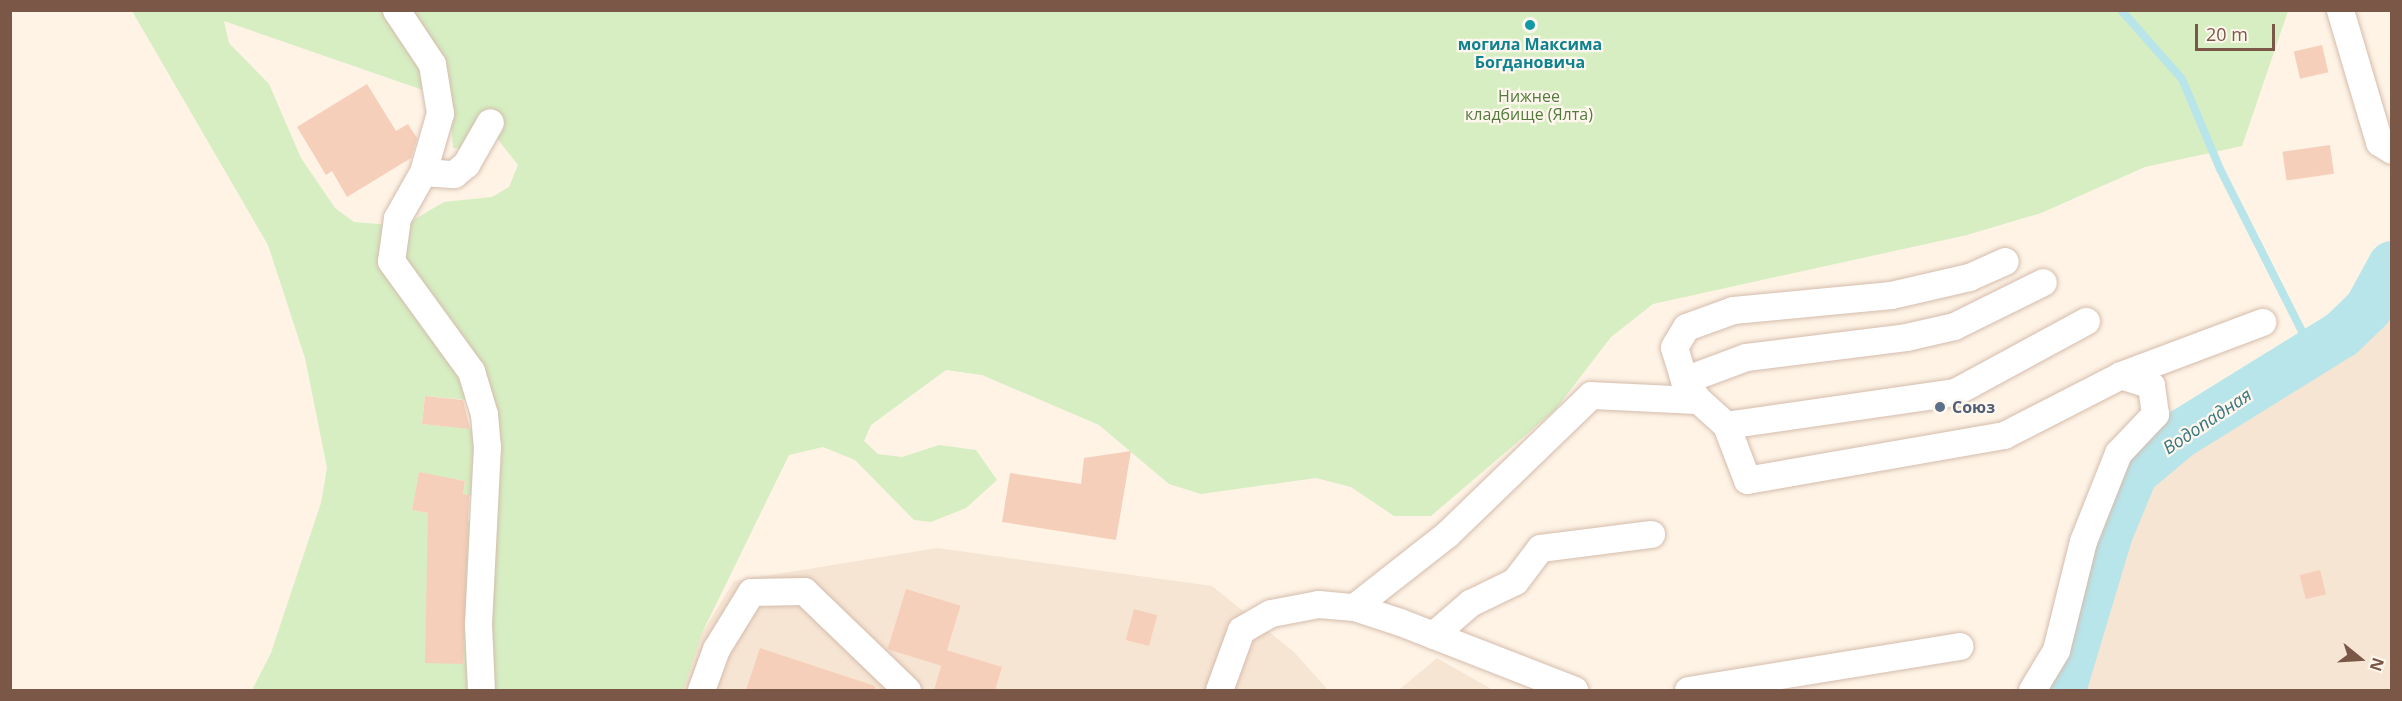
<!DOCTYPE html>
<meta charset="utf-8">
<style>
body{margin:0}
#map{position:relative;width:2402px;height:701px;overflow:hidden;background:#fef3e5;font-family:"Open Sans",sans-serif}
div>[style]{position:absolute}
.residential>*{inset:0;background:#f7e5d3}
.green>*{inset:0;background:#d6eec2}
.stream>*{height:8px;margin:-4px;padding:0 4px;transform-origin:4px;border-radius:4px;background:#b8e5ea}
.river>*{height:48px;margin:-24px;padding:0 24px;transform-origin:24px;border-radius:24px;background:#b8e5ea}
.building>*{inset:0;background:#f6cfba;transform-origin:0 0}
.roads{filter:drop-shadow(0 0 2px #d4bcad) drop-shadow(0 0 2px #d4bcad)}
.minor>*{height:27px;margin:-13.5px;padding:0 13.5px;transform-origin:13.5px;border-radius:13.5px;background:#fff}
.dots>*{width:16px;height:16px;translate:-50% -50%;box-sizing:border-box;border:3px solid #fff7ee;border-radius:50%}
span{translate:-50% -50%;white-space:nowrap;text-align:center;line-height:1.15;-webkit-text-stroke:4.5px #fff7ee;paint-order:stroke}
.culture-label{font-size:16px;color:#0d838f;font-weight:700}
.park-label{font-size:16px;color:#527b3c}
.service-label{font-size:16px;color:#4e5e75;font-weight:700}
.left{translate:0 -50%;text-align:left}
.water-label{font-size:18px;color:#397881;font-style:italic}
.frame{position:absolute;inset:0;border:12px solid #7a5747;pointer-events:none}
.north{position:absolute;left:2330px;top:629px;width:60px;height:60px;-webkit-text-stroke:4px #fff7ee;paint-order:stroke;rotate:108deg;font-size:16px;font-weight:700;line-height:24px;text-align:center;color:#7a5747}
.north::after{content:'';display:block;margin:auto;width:21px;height:27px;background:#7a5747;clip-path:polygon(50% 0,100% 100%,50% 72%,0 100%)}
.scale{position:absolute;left:2195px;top:24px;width:80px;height:27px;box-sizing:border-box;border:3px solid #7a5747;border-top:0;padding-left:8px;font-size:18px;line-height:21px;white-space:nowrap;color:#7a5747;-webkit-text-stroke:4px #fff7ee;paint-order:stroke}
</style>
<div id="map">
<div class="residential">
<i style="clip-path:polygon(2391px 238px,2391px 690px,2043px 690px,2109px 489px,2355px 331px)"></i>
<i style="clip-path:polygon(937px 548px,1212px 586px,1294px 652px,1328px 690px,667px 690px,734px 581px)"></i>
<i style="clip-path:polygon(1437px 658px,1493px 690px,1399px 690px)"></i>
</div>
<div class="green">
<i style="clip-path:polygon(evenodd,132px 11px,2288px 11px,2242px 146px,2145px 167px,2041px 213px,1967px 235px,1653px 304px,1611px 337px,1555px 410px,1431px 516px,1394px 516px,1351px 487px,1316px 478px,1201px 494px,1169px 484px,1099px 425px,982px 375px,946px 370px,871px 425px,864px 441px,878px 454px,902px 457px,939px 445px,976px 450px,997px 480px,966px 508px,931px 522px,914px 520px,855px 460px,823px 447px,789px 455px,702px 633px,683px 690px,252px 690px,271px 653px,321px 503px,327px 468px,305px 358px,268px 245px,132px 11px,224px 21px,449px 99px,453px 148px,480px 150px,496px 137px,518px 165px,509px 187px,492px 197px,444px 202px,403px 226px,354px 222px,335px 208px,301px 158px,269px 84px,229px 43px,224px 21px,132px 11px,425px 396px,478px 401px,475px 429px,422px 424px,425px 396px,132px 11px,419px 473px,465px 481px,463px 494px,474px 496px,470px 521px,412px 510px,419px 473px)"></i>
</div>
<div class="stream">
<i style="left:2121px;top:10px;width:92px;rotate:48.5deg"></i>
<i style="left:2182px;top:79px;width:98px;rotate:67.1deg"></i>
<i style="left:2220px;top:169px;width:206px;rotate:63.2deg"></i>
</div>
<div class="river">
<i style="left:2062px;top:690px;width:164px;rotate:-73.3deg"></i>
<i style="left:2109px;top:533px;width:65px;rotate:-67.4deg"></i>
<i style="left:2134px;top:473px;width:59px;rotate:-40.2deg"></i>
<i style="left:2179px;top:435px;width:192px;rotate:-31.8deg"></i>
<i style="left:2342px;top:334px;width:36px;rotate:-44deg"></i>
<i style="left:2368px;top:309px;width:50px;rotate:-61.4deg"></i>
</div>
<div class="building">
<i style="left:2322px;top:45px;width:28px;height:29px;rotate:77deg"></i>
<i style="clip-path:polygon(367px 84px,396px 131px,408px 124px,417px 138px,411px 158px,347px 197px,332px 171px,326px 175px,297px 127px)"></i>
<i style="left:2330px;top:145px;width:29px;height:48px;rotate:82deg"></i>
<i style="clip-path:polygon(425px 396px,463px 400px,470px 429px,422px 424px)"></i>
<i style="clip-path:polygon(1131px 451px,1116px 540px,1002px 522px,1010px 473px,1081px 484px,1084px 458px)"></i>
<i style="clip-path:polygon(419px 472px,465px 481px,463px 494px,469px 495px,463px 664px,425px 663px,428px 513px,412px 510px)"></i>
<i style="left:2320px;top:570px;width:25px;height:21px;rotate:76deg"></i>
<i style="left:906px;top:589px;width:57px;height:63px;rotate:17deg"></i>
<i style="left:1134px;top:609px;width:24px;height:32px;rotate:15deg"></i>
<i style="clip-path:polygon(760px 648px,875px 686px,875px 690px,746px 690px)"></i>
<i style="clip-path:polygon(946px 650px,1002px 667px,995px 690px,934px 690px)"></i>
</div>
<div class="roads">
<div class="minor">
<i style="left:396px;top:10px;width:65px;rotate:56.3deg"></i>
<i style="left:432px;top:64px;width:50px;rotate:80.7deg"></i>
<i style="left:440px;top:113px;width:61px;rotate:106.1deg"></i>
<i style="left:423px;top:172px;width:53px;rotate:119.5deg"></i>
<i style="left:397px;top:218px;width:43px;rotate:97.9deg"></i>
<i style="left:391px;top:261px;width:136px;rotate:54deg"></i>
<i style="left:471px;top:371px;width:45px;rotate:73.2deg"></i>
<i style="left:484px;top:414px;width:32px;rotate:85deg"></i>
<i style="left:487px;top:446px;width:178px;rotate:92.9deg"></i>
<i style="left:478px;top:624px;width:66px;rotate:87.4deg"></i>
<i style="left:2340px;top:10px;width:138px;rotate:73.5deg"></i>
<i style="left:2379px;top:142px;width:15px;rotate:32deg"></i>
<i style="left:423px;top:172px;width:31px;rotate:4deg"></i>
<i style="left:454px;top:174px;width:16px;rotate:-40deg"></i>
<i style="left:466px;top:164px;width:48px;rotate:-60.3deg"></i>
<i style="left:2121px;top:375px;width:151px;rotate:-20.6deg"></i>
<i style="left:1684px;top:380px;width:34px;rotate:-107deg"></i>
<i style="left:1674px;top:347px;width:23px;rotate:-59deg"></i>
<i style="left:1686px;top:327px;width:50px;rotate:-19.9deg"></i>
<i style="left:1733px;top:310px;width:159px;rotate:-5.4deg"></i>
<i style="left:1891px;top:295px;width:80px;rotate:-13deg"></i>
<i style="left:1969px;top:277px;width:39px;rotate:-24deg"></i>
<i style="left:1726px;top:425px;width:231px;rotate:-8.2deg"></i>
<i style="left:1955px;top:392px;width:149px;rotate:-28.5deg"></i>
<i style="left:1354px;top:607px;width:118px;rotate:-38.1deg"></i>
<i style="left:1447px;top:534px;width:200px;rotate:-44deg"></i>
<i style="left:1591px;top:395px;width:107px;rotate:2.7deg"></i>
<i style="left:1433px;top:635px;width:49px;rotate:-40.9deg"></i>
<i style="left:1470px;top:603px;width:50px;rotate:-26.1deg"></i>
<i style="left:1515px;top:581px;width:41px;rotate:-52.9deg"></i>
<i style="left:1540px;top:548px;width:112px;rotate:-7.2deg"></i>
<i style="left:701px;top:690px;width:44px;rotate:-69.9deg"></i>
<i style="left:716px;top:649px;width:67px;rotate:-58.4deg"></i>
<i style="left:751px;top:592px;width:53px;rotate:-1.1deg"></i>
<i style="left:804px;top:591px;width:143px;rotate:43.9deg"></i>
<i style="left:1219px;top:690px;width:64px;rotate:-69.9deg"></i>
<i style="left:1241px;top:630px;width:34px;rotate:-30deg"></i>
<i style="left:1271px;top:613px;width:48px;rotate:-10.8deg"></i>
<i style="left:1318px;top:604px;width:36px;rotate:5deg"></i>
<i style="left:1354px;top:607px;width:48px;rotate:18.1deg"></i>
<i style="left:1400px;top:622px;width:187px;rotate:21.3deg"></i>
<i style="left:1688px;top:690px;width:275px;rotate:-9.2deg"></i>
<i style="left:2032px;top:690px;width:47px;rotate:-59deg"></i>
<i style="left:2056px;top:650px;width:112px;rotate:-76.1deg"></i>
<i style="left:2083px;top:541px;width:95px;rotate:-68.3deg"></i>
<i style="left:2118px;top:453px;width:54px;rotate:-46.5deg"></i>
<i style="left:2155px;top:414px;width:29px;rotate:-98deg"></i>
<i style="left:2151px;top:385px;width:32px;rotate:-162deg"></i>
<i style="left:2121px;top:375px;width:131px;rotate:152.9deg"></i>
<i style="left:2004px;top:435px;width:261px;rotate:170.1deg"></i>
<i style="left:1747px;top:480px;width:59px;rotate:-110.9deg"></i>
<i style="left:1726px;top:425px;width:38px;rotate:-138deg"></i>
<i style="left:1698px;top:400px;width:24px;rotate:-125deg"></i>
<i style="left:1684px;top:380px;width:66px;rotate:-20.4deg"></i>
<i style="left:1746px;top:357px;width:161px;rotate:-7.1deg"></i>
<i style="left:1906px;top:337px;width:49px;rotate:-12.9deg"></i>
<i style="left:1954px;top:326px;width:99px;rotate:-26.3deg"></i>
</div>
</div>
<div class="dots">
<i style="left:1530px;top:25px;background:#0f9aa8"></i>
<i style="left:1940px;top:407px;background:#5c6f8a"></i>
</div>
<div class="culture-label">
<span style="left:1530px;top:53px">могила Максима<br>Богдановича</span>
</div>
<div class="park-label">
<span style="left:1529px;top:105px">Нижнее<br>кладбище (Ялта)</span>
</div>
<div class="service-label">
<span class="left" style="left:1952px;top:407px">Союз</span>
</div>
<div class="water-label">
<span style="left:2207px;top:421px;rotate:-34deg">Водопадная</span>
</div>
<div class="frame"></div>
<div class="north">N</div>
<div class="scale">20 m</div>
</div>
